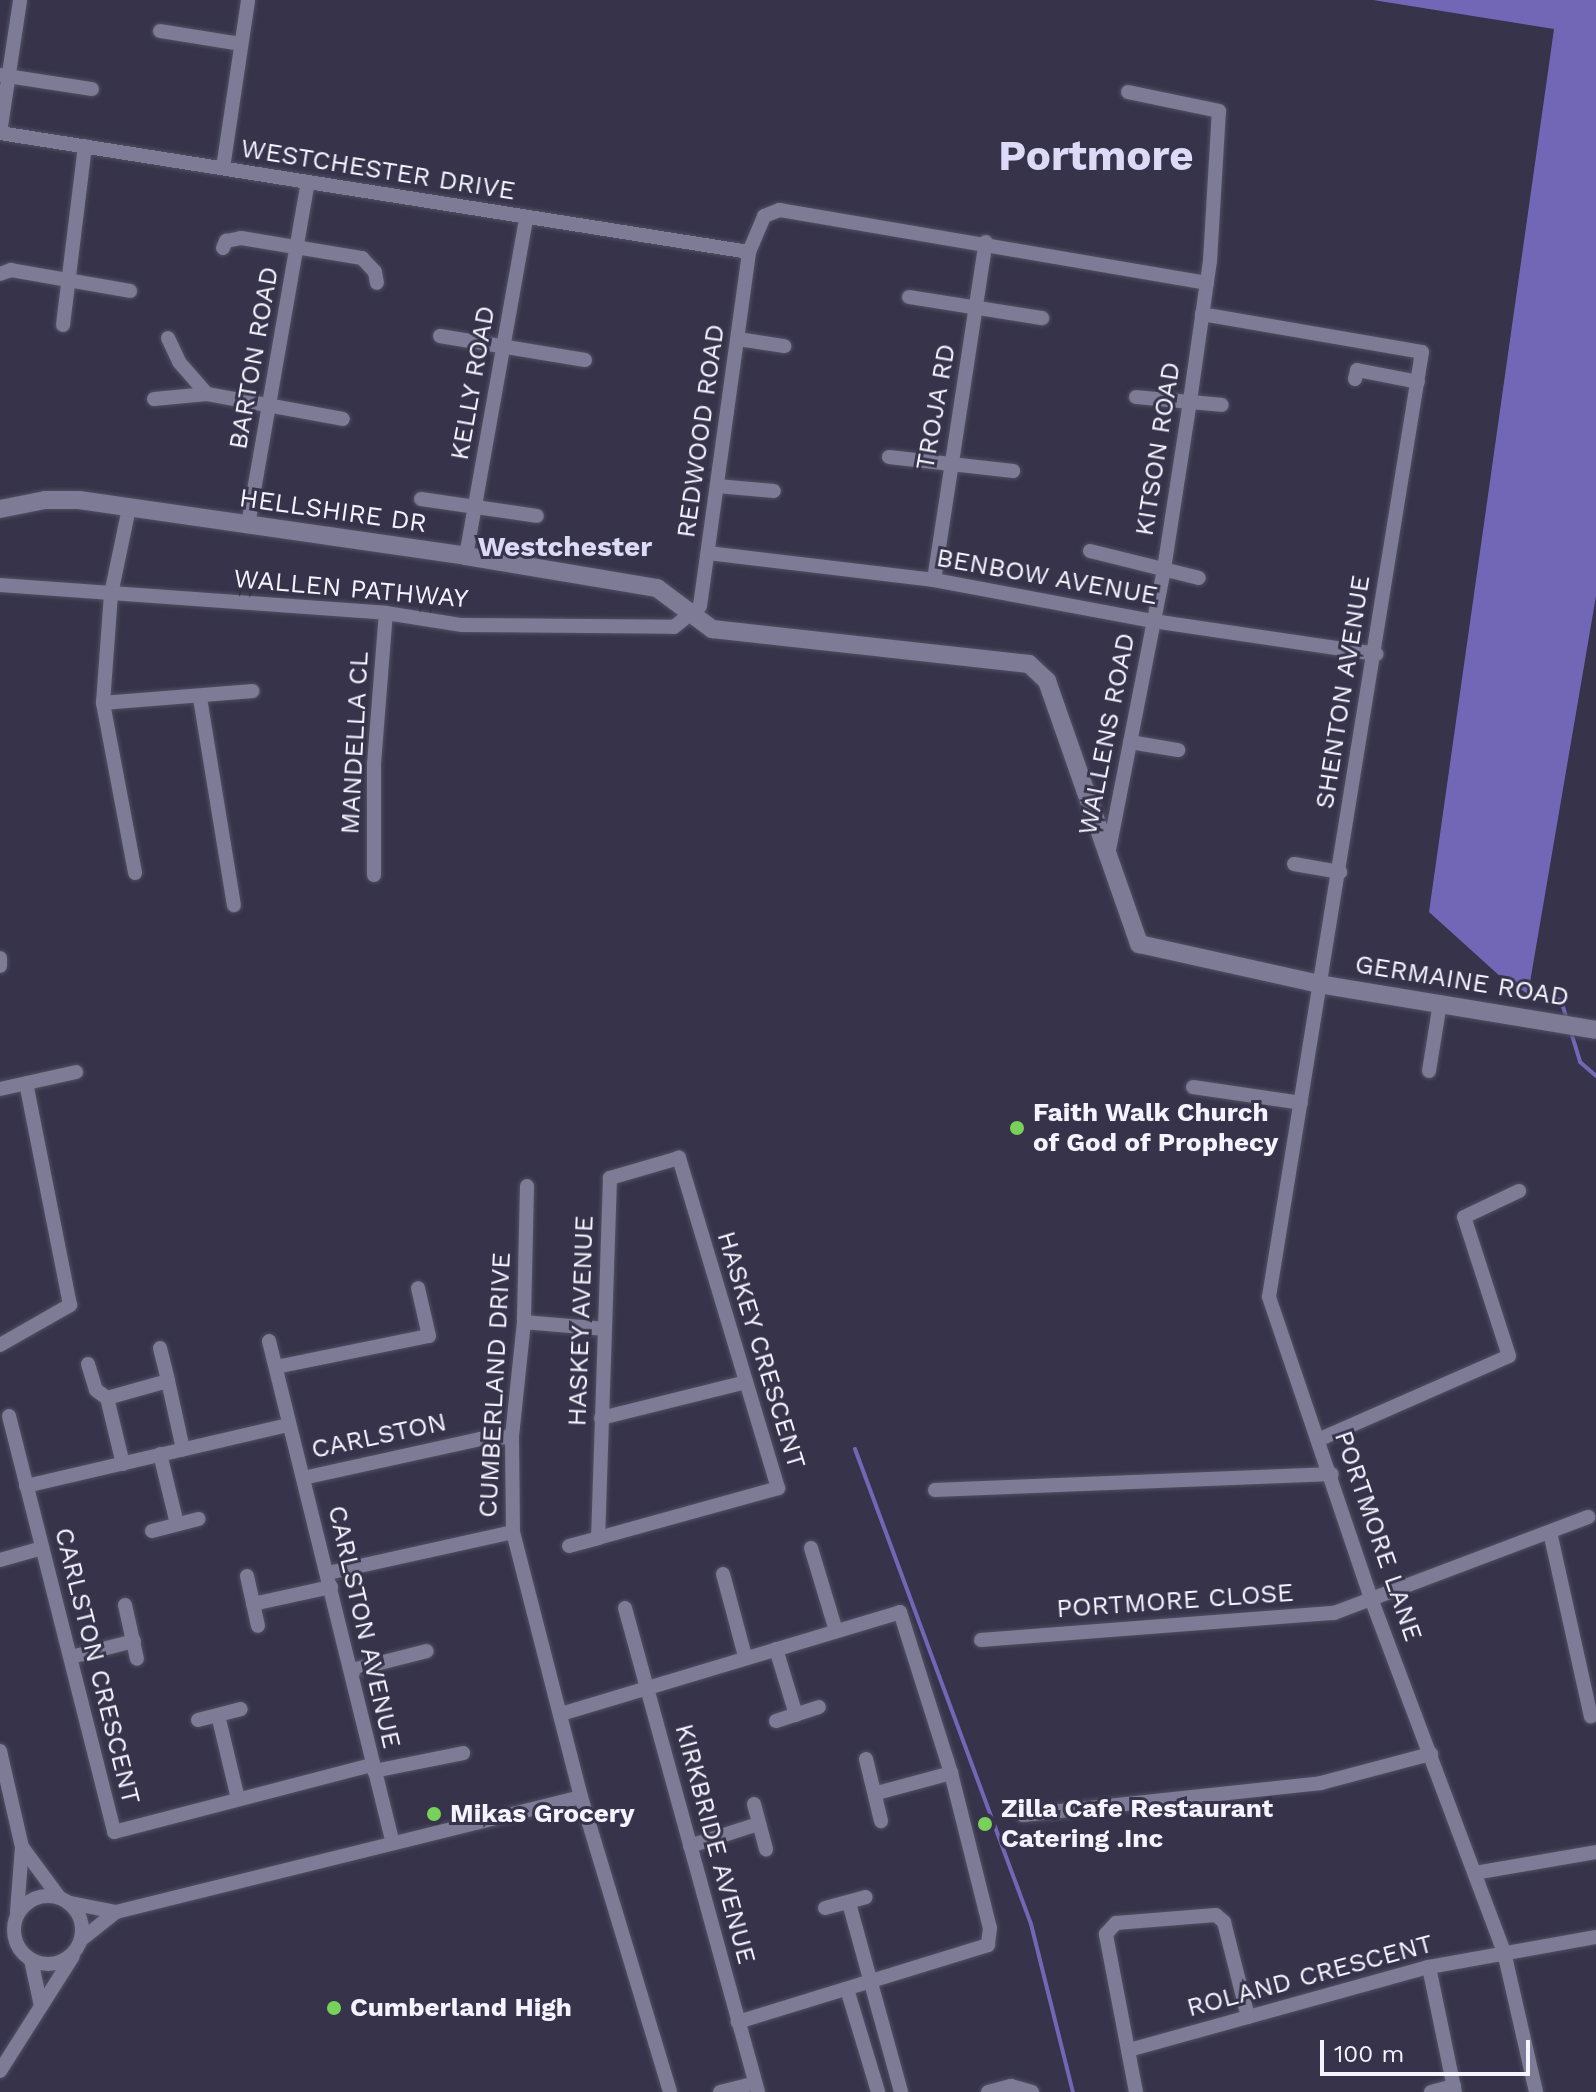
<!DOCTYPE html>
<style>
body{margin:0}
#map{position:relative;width:1596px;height:2092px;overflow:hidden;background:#36334a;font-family:"Work Sans",sans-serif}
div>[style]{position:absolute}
.water>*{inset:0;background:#7267b6}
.stream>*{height:4px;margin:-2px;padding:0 2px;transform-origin:2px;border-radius:2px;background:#7267b6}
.roads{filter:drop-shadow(0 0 2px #514f62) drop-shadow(0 0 2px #514f62)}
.minor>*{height:14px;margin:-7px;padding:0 7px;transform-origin:7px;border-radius:7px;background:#7d7b96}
.minor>.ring{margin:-7px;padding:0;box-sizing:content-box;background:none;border:14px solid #7d7b96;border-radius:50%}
.tertiary>*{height:18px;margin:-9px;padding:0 9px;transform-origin:9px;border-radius:9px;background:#7d7b96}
.dots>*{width:22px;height:22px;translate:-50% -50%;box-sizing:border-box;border:4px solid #36334a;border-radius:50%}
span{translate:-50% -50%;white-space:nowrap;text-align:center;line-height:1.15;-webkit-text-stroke:6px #36334a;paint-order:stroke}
.street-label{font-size:26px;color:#f4f3ff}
.poi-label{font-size:26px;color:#f4f3ff;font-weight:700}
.left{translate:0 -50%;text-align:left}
.neighbourhood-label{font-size:28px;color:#dcdaf7;font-weight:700}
.town-label{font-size:42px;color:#dcdaf7;font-weight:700}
.scale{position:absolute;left:1320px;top:2040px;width:210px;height:36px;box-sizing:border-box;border:4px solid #f4f3ff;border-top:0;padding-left:10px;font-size:24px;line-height:28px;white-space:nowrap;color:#f4f3ff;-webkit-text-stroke:6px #36334a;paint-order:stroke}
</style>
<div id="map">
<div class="water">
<i style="clip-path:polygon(1373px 0,1596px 0,1596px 596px,1528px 994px,1502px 978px,1429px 912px,1554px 29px)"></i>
</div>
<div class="stream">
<i style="left:1528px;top:994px;width:34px;rotate:10deg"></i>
<i style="left:1561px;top:1000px;width:21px;rotate:73deg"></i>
<i style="left:1571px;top:1032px;width:31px;rotate:73deg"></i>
<i style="left:1580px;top:1062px;width:21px;rotate:41deg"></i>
<i style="left:855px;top:1449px;width:507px;rotate:69.67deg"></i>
<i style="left:1031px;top:1924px;width:173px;rotate:76deg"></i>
</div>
<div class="roads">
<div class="minor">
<i style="left:160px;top:31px;width:82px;rotate:9.1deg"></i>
<i style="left:0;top:75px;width:93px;rotate:8.7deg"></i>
<i style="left:0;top:133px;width:758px;rotate:9.03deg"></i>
<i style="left:0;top:133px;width:134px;rotate:-81.4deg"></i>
<i style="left:223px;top:168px;width:170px;rotate:-81.5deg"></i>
<i style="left:223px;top:248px;width:8px;rotate:-67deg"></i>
<i style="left:226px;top:241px;width:15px;rotate:-11deg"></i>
<i style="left:241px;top:238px;width:123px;rotate:9.4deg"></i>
<i style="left:362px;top:258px;width:19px;rotate:47deg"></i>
<i style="left:375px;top:272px;width:11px;rotate:80deg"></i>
<i style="left:0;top:274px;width:12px;rotate:-20deg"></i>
<i style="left:11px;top:270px;width:121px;rotate:10deg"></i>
<i style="left:909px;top:297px;width:135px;rotate:9deg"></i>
<i style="left:1202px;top:314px;width:223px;rotate:9.8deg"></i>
<i style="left:1422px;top:352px;width:957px;rotate:99.2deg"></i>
<i style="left:1269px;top:1297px;width:321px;rotate:71.3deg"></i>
<i style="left:1372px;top:1601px;width:375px;rotate:69.4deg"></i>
<i style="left:1504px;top:1952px;width:144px;rotate:77.1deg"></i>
<i style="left:63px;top:325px;width:180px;rotate:-83deg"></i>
<i style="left:440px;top:336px;width:147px;rotate:9.4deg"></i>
<i style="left:168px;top:338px;width:26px;rotate:65deg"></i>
<i style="left:179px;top:362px;width:43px;rotate:48.8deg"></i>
<i style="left:738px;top:339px;width:47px;rotate:8.7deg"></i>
<i style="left:1355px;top:379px;width:9px;rotate:-77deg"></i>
<i style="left:1357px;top:370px;width:62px;rotate:11.1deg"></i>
<i style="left:1136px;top:397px;width:86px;rotate:5.3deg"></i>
<i style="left:154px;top:399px;width:53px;rotate:-5.4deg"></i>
<i style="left:207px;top:394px;width:138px;rotate:10.4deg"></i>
<i style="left:889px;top:457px;width:125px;rotate:6.4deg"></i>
<i style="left:717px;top:486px;width:57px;rotate:5deg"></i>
<i style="left:421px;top:499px;width:117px;rotate:8.3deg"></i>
<i style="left:129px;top:508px;width:88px;rotate:101.8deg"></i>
<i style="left:111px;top:594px;width:109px;rotate:94.2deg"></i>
<i style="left:103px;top:703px;width:173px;rotate:79.3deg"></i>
<i style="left:248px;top:525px;width:348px;rotate:-80.1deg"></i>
<i style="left:1090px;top:551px;width:112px;rotate:13.9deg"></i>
<i style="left:708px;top:553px;width:228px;rotate:6.8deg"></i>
<i style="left:934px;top:580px;width:223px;rotate:10.6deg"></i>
<i style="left:1153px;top:621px;width:226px;rotate:8.4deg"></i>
<i style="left:466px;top:556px;width:342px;rotate:-79.9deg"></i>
<i style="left:934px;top:580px;width:342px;rotate:-81.3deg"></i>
<i style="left:0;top:585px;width:387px;rotate:4.1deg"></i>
<i style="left:386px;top:613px;width:77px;rotate:9deg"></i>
<i style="left:462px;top:625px;width:212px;rotate:0.5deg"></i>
<i style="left:674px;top:627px;width:33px;rotate:-39deg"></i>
<i style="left:700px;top:606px;width:357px;rotate:-82.1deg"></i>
<i style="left:749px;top:252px;width:39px;rotate:-67deg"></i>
<i style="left:764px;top:216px;width:17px;rotate:-21deg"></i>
<i style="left:780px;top:210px;width:433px;rotate:9.7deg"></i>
<i style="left:200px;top:698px;width:210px;rotate:80.7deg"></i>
<i style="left:103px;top:703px;width:150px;rotate:-4.6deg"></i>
<i style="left:1130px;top:742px;width:49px;rotate:9.5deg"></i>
<i style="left:1108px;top:855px;width:291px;rotate:-78.9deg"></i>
<i style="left:1164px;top:569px;width:170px;rotate:-81.2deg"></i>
<i style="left:1190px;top:401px;width:141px;rotate:-81.9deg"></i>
<i style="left:1210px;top:261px;width:150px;rotate:-86.6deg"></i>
<i style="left:1219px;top:111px;width:93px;rotate:-168.2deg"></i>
<i style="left:1294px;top:864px;width:47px;rotate:9.9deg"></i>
<i style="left:374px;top:875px;width:111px;rotate:-90deg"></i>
<i style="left:374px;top:764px;width:151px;rotate:-85.5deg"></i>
<i style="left:0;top:958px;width:8px;rotate:90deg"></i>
<i style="left:1429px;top:1071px;width:69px;rotate:-80.8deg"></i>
<i style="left:1193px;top:1087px;width:109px;rotate:8.4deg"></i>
<i style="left:0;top:1089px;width:78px;rotate:-12.6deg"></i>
<i style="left:527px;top:1186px;width:136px;rotate:91.3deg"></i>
<i style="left:524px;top:1322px;width:116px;rotate:96deg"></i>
<i style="left:512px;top:1437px;width:95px;rotate:89.4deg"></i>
<i style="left:513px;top:1532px;width:274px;rotate:75.6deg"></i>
<i style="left:581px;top:1797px;width:308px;rotate:73.2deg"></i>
<i style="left:524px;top:1322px;width:81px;rotate:4.9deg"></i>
<i style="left:269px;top:1341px;width:514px;rotate:76.15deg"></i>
<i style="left:0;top:1345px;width:81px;rotate:-29.7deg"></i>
<i style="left:70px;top:1305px;width:226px;rotate:-101.2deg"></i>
<i style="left:160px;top:1348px;width:34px;rotate:76deg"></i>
<i style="left:88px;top:1364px;width:27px;rotate:73deg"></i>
<i style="left:96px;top:1390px;width:14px;rotate:36deg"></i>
<i style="left:276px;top:1367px;width:156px;rotate:-11.5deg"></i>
<i style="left:429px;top:1336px;width:49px;rotate:-102.9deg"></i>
<i style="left:9px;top:1416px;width:429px;rotate:75.8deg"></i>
<i style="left:114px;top:1832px;width:267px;rotate:-14.6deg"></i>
<i style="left:601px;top:1418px;width:149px;rotate:-13.9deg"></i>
<i style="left:1320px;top:1439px;width:206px;rotate:-23.7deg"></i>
<i style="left:1509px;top:1356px;width:146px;rotate:-107.9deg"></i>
<i style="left:1464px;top:1217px;width:61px;rotate:-25.3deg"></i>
<i style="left:160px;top:1454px;width:72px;rotate:76.3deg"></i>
<i style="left:123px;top:1464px;width:68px;rotate:-103.6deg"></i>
<i style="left:107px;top:1398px;width:63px;rotate:-15.6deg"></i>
<i style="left:168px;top:1381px;width:70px;rotate:77.6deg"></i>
<i style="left:303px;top:1478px;width:181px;rotate:-12.4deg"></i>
<i style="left:480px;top:1439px;width:32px;rotate:-4deg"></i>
<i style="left:26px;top:1486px;width:269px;rotate:-13.1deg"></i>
<i style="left:935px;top:1490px;width:397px;rotate:-2.3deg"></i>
<i style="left:152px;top:1531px;width:48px;rotate:-14.6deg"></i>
<i style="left:1550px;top:1532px;width:189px;rotate:77.5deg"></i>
<i style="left:569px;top:1546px;width:30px;rotate:-15deg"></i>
<i style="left:598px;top:1538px;width:187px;rotate:-15.5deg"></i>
<i style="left:778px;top:1488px;width:345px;rotate:-106.7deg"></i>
<i style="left:679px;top:1158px;width:72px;rotate:163.8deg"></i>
<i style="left:610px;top:1178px;width:360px;rotate:91.9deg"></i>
<i style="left:811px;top:1548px;width:87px;rotate:73.2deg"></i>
<i style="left:0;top:1560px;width:44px;rotate:-15.9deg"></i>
<i style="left:328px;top:1573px;width:189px;rotate:-12.5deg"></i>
<i style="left:723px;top:1574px;width:85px;rotate:75deg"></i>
<i style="left:247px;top:1576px;width:51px;rotate:77.6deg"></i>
<i style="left:253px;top:1604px;width:80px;rotate:-12.3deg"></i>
<i style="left:125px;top:1605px;width:55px;rotate:77.5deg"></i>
<i style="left:625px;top:1608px;width:502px;rotate:74.63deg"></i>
<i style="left:981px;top:1640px;width:354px;rotate:-4.4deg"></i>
<i style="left:1334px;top:1613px;width:272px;rotate:-20.7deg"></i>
<i style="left:776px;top:1649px;width:69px;rotate:73.1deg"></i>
<i style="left:71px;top:1657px;width:65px;rotate:-14.3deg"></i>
<i style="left:352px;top:1670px;width:77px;rotate:-14.2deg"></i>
<i style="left:561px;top:1714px;width:354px;rotate:-16.7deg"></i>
<i style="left:900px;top:1612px;width:169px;rotate:72.4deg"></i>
<i style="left:951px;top:1773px;width:160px;rotate:75.9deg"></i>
<i style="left:990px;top:1928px;width:17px;rotate:97deg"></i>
<i style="left:988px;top:1945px;width:262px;rotate:162.9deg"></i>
<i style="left:218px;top:1715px;width:86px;rotate:76.6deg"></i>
<i style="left:198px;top:1720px;width:44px;rotate:-14.3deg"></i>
<i style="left:776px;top:1721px;width:45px;rotate:-18deg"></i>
<i style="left:0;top:1751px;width:98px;rotate:77.1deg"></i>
<i style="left:22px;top:1847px;width:65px;rotate:94.4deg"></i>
<i style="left:866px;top:1759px;width:64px;rotate:76.4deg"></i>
<i style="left:374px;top:1771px;width:91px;rotate:-11.4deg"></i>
<i style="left:877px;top:1793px;width:77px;rotate:-15.1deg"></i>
<i style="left:754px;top:1804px;width:47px;rotate:75.1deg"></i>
<i style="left:1023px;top:1815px;width:300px;rotate:-6.1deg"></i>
<i style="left:1321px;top:1783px;width:114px;rotate:-14.8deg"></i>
<i style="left:690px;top:1846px;width:71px;rotate:-17.9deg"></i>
<i style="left:22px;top:1847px;width:62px;rotate:53.5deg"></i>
<i style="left:1475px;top:1873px;width:123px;rotate:-9.8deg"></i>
<i class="ring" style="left:14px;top:1896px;width:54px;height:54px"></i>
<i style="left:71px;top:1903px;width:46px;rotate:11.3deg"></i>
<i style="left:116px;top:1912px;width:479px;rotate:-13.9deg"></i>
<i style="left:849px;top:1903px;width:196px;rotate:74.6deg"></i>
<i style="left:825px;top:1908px;width:42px;rotate:-15deg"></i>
<i style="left:82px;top:1939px;width:43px;rotate:-38.5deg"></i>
<i style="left:31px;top:1960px;width:47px;rotate:77.7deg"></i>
<i style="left:1429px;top:1967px;width:128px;rotate:78.3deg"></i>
<i style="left:847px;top:1989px;width:108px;rotate:73.2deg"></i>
<i style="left:1129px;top:2050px;width:311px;rotate:-15.5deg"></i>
<i style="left:1429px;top:1967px;width:170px;rotate:-10.2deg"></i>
<i style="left:0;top:2071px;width:136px;rotate:-57.6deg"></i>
<i style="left:720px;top:2092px;width:36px;rotate:-14deg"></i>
<i style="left:988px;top:2092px;width:24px;rotate:-15deg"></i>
<i style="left:1011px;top:2086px;width:22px;rotate:16deg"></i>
<i style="left:1136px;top:2092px;width:161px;rotate:-100.8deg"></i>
<i style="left:1106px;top:1934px;width:15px;rotate:-48deg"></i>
<i style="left:1116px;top:1923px;width:100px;rotate:-4.6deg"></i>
<i style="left:1216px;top:1915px;width:11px;rotate:41deg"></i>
<i style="left:1224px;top:1922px;width:98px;rotate:75.8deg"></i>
<i style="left:1431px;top:2092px;width:24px;rotate:-15deg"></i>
</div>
<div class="tertiary">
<i style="left:0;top:509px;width:46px;rotate:-11.3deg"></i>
<i style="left:45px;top:500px;width:34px"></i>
<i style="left:79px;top:500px;width:391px;rotate:8.2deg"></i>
<i style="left:466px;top:556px;width:194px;rotate:9.5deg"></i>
<i style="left:657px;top:588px;width:69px;rotate:36.7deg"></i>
<i style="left:712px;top:629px;width:319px;rotate:6.3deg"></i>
<i style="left:1029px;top:664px;width:25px;rotate:43deg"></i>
<i style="left:1047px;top:681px;width:279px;rotate:70.7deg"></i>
<i style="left:1139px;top:944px;width:184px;rotate:12.5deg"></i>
<i style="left:1319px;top:984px;width:281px;rotate:9.4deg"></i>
</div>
</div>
<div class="dots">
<i style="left:1017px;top:1128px;background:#78d158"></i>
<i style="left:434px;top:1814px;background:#78d158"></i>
<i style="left:985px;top:1824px;background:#78d158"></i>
<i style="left:334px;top:2008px;background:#78d158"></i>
</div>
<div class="street-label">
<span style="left:378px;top:170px;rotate:9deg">WESTCHESTER DRIVE</span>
<span style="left:254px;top:358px;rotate:-80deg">BARTON ROAD</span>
<span style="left:473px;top:383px;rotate:-80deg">KELLY ROAD</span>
<span style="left:936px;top:407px;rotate:-80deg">TROJA RD</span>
<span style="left:701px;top:431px;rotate:-82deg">REDWOOD ROAD</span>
<span style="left:1158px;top:449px;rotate:-81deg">KITSON ROAD</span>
<span style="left:333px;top:511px;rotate:8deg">HELLSHIRE DR</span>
<span style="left:1047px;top:577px;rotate:10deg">BENBOW AVENUE</span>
<span style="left:351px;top:589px;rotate:5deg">WALLEN PATHWAY</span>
<span style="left:1343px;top:692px;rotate:-81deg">SHENTON AVENUE</span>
<span style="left:1107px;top:734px;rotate:-79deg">WALLENS ROAD</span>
<span style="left:355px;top:743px;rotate:-87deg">MANDELLA CL</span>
<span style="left:1462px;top:981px;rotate:9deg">GERMAINE ROAD</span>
<span style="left:581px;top:1321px;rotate:-88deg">HASKEY AVENUE</span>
<span style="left:761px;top:1350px;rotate:73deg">HASKEY CRESCENT</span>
<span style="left:495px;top:1385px;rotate:-87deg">CUMBERLAND DRIVE</span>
<span style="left:379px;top:1436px;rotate:-12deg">CARLSTON</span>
<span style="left:1378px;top:1536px;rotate:71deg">PORTMORE LANE</span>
<span style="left:1175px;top:1601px;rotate:-4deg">PORTMORE CLOSE</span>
<span style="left:364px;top:1627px;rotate:77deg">CARLSTON AVENUE</span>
<span style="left:97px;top:1666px;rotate:76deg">CARLSTON CRESCENT</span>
<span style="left:715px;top:1844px;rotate:75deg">KIRKBRIDE AVENUE</span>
<span style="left:1310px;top:1976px;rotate:-15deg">ROLAND CRESCENT</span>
</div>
<div class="poi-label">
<span class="left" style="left:1033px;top:1128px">Faith Walk Church<br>of God of Prophecy</span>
<span class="left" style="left:1001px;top:1824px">Zilla Cafe Restaurant<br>Catering .Inc</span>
<span class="left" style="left:450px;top:1814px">Mikas Grocery</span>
<span class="left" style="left:350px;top:2008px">Cumberland High</span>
</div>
<div class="neighbourhood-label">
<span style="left:565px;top:547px">Westchester</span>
</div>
<div class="town-label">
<span style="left:1096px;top:156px">Portmore</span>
</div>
<div class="scale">100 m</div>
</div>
